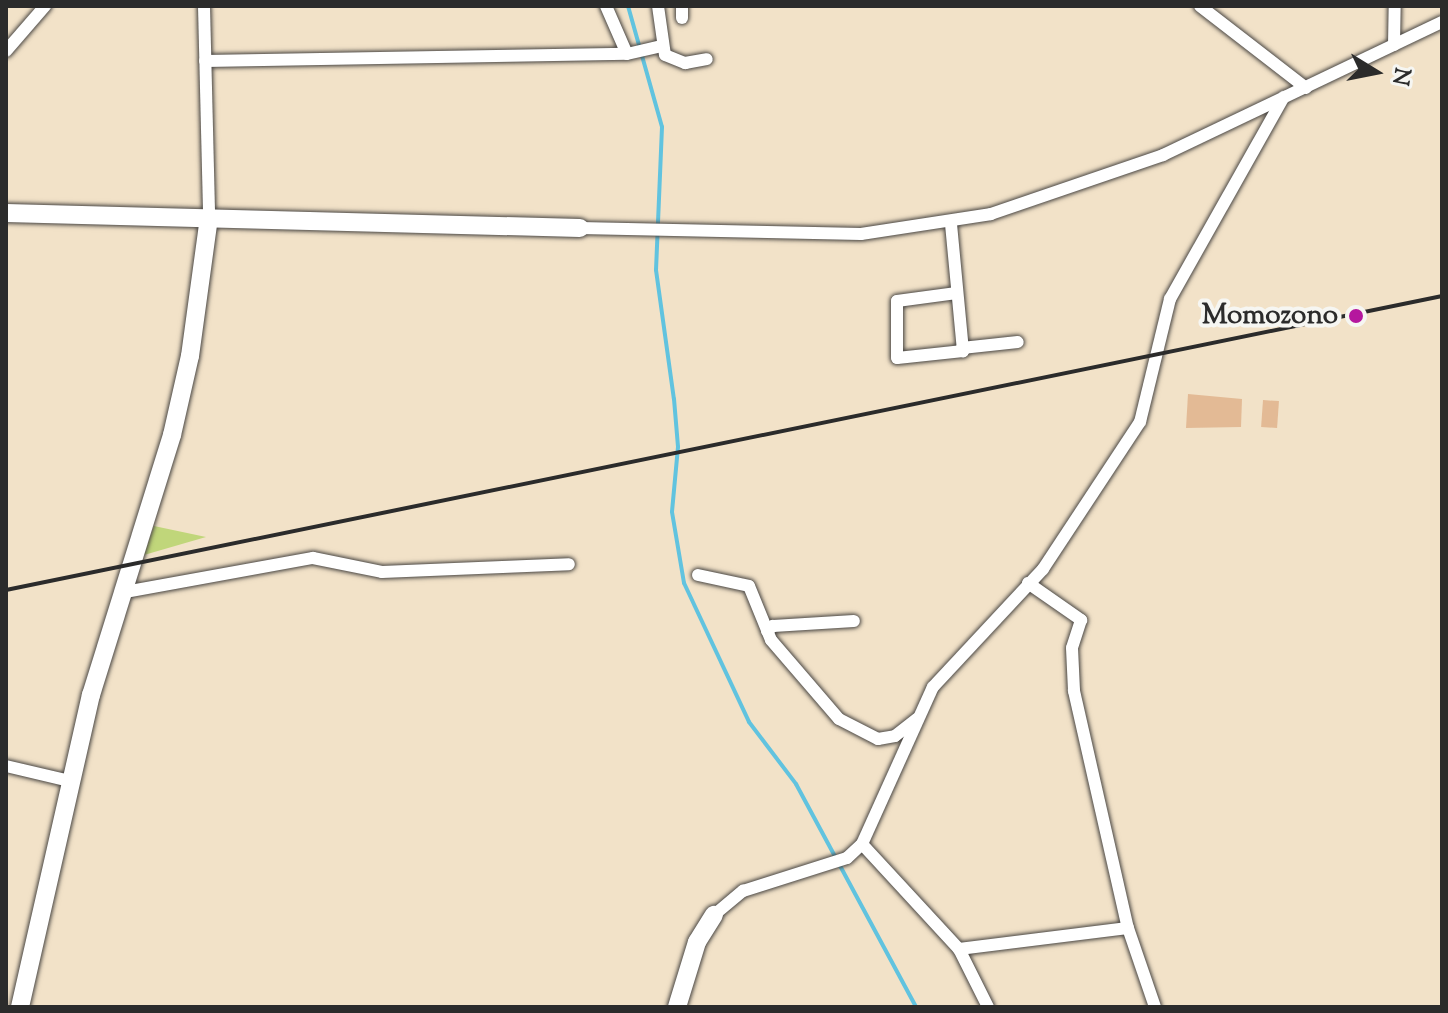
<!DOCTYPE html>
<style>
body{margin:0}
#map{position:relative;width:1448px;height:1013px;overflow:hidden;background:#f2e2c8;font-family:"Sorts Mill Goudy",serif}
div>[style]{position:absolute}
.green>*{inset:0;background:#c0d67a}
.stream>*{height:4px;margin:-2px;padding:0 2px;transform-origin:2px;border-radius:2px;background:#61c3df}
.building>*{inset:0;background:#e3ba95;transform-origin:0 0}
.roads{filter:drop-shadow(0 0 2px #494643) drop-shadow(0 0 2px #494643)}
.street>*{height:12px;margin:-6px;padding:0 6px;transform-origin:6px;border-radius:6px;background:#fff}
.secondary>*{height:18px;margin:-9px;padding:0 9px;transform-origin:9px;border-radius:9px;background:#fff}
.rail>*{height:4px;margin:-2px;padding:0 2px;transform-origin:2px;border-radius:2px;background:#2b2b2b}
.dots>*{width:22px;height:22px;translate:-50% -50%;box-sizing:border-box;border:4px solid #f6f6f2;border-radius:50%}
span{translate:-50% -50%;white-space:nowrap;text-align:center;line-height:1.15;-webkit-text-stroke:8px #f6f6f2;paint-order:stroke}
.poi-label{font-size:28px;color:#2b2b2b;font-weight:700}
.right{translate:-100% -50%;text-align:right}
.frame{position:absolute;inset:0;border:8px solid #2b2b2b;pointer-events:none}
.north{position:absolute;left:1336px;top:32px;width:80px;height:80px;-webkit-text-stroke:6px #f6f6f2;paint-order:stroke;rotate:100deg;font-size:22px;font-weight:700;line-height:32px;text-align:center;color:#2b2b2b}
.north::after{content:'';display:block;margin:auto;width:28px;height:36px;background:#2b2b2b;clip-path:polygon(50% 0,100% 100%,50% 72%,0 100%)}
</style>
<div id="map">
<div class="green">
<i style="clip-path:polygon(154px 526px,206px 537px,144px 555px)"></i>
</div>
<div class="stream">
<i style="left:628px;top:6px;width:126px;rotate:74.3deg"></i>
<i style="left:662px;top:127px;width:143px;rotate:92.4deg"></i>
<i style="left:656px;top:270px;width:130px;rotate:82.1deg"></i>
<i style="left:674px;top:399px;width:48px;rotate:85.2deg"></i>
<i style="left:678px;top:447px;width:65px;rotate:95.3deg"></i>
<i style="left:672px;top:512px;width:72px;rotate:80.4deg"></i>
<i style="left:684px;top:583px;width:153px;rotate:64.9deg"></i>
<i style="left:749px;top:722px;width:78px;rotate:52.8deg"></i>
<i style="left:796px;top:784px;width:253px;rotate:61.7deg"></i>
</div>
<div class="building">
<i style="clip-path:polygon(1188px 394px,1242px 399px,1241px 427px,1186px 428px)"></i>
<i style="left:1263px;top:400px;width:16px;height:27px;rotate:4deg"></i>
</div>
<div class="roads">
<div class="street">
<i style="left:204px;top:6px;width:211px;rotate:88.6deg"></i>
<i style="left:606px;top:6px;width:52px;rotate:66.4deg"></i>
<i style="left:658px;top:6px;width:49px;rotate:81.9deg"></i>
<i style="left:665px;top:55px;width:22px;rotate:22deg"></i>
<i style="left:685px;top:63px;width:22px;rotate:-10deg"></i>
<i style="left:682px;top:6px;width:12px;rotate:90deg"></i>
<i style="left:1200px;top:6px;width:134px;rotate:37.7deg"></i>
<i style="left:1394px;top:45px;width:39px;rotate:-89deg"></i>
<i style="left:6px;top:51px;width:60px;rotate:-49.1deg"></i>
<i style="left:205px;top:61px;width:422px;rotate:-1deg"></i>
<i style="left:627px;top:54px;width:35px;rotate:-13deg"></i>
<i style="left:951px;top:224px;width:128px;rotate:84.6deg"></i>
<i style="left:963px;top:351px;width:66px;rotate:173.9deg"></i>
<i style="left:897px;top:358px;width:57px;rotate:-90deg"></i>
<i style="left:897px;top:301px;width:60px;rotate:-7.7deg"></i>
<i style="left:580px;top:228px;width:281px;rotate:1.2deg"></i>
<i style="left:861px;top:234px;width:132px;rotate:-8.7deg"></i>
<i style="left:991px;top:214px;width:182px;rotate:-18.9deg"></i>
<i style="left:1163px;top:155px;width:309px;rotate:-25.5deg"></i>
<i style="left:962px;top:348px;width:56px;rotate:-6.1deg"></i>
<i style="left:698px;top:575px;width:52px;rotate:12.2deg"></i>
<i style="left:749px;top:586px;width:58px;rotate:67.8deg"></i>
<i style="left:771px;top:640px;width:104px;rotate:49.3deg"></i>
<i style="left:839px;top:719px;width:44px;rotate:27.1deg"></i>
<i style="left:878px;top:739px;width:17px;rotate:-10deg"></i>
<i style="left:895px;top:736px;width:28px;rotate:-38deg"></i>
<i style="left:1028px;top:583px;width:65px;rotate:34.9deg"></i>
<i style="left:1081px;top:620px;width:29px;rotate:108deg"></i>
<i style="left:1072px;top:648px;width:43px;rotate:87.3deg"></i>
<i style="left:1074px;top:691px;width:243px;rotate:77.2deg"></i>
<i style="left:1128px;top:928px;width:83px;rotate:71.1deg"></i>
<i style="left:125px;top:592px;width:191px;rotate:-10.3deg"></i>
<i style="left:313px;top:558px;width:70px;rotate:11.5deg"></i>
<i style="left:382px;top:572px;width:187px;rotate:-2.4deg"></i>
<i style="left:767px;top:631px;width:8px;rotate:-40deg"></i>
<i style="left:773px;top:626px;width:81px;rotate:-3.5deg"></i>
<i style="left:6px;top:766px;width:66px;rotate:13.2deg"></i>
<i style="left:862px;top:844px;width:143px;rotate:47.3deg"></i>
<i style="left:959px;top:949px;width:65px;rotate:63.4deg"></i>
<i style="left:714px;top:915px;width:38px;rotate:-40deg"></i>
<i style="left:743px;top:891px;width:109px;rotate:-17.6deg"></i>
<i style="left:847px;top:858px;width:21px;rotate:-43deg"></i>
<i style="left:862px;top:844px;width:172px;rotate:-65.7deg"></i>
<i style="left:933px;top:687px;width:161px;rotate:-47deg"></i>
<i style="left:1043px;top:569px;width:176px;rotate:-56.6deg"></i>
<i style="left:1140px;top:422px;width:127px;rotate:-76.3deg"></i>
<i style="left:1170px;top:299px;width:232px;rotate:-60.6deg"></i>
<i style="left:959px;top:949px;width:170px;rotate:-7.1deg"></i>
</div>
<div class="secondary">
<i style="left:6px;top:213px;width:574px;rotate:1.5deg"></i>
<i style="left:20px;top:1007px;width:320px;rotate:-77.2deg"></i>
<i style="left:91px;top:695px;width:272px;rotate:-72.7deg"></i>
<i style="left:172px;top:435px;width:81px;rotate:-77.2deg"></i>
<i style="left:190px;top:356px;width:140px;rotate:-82.2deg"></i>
<i style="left:677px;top:1007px;width:68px;rotate:-72.9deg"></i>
<i style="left:697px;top:942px;width:32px;rotate:-58deg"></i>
</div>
</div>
<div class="rail">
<i style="left:6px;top:590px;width:1466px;rotate:-11.57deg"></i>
</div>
<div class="dots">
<i style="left:1356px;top:316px;background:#b5179e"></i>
</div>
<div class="poi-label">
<span class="right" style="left:1338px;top:316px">Momozono</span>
</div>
<div class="frame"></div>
<div class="north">N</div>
</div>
